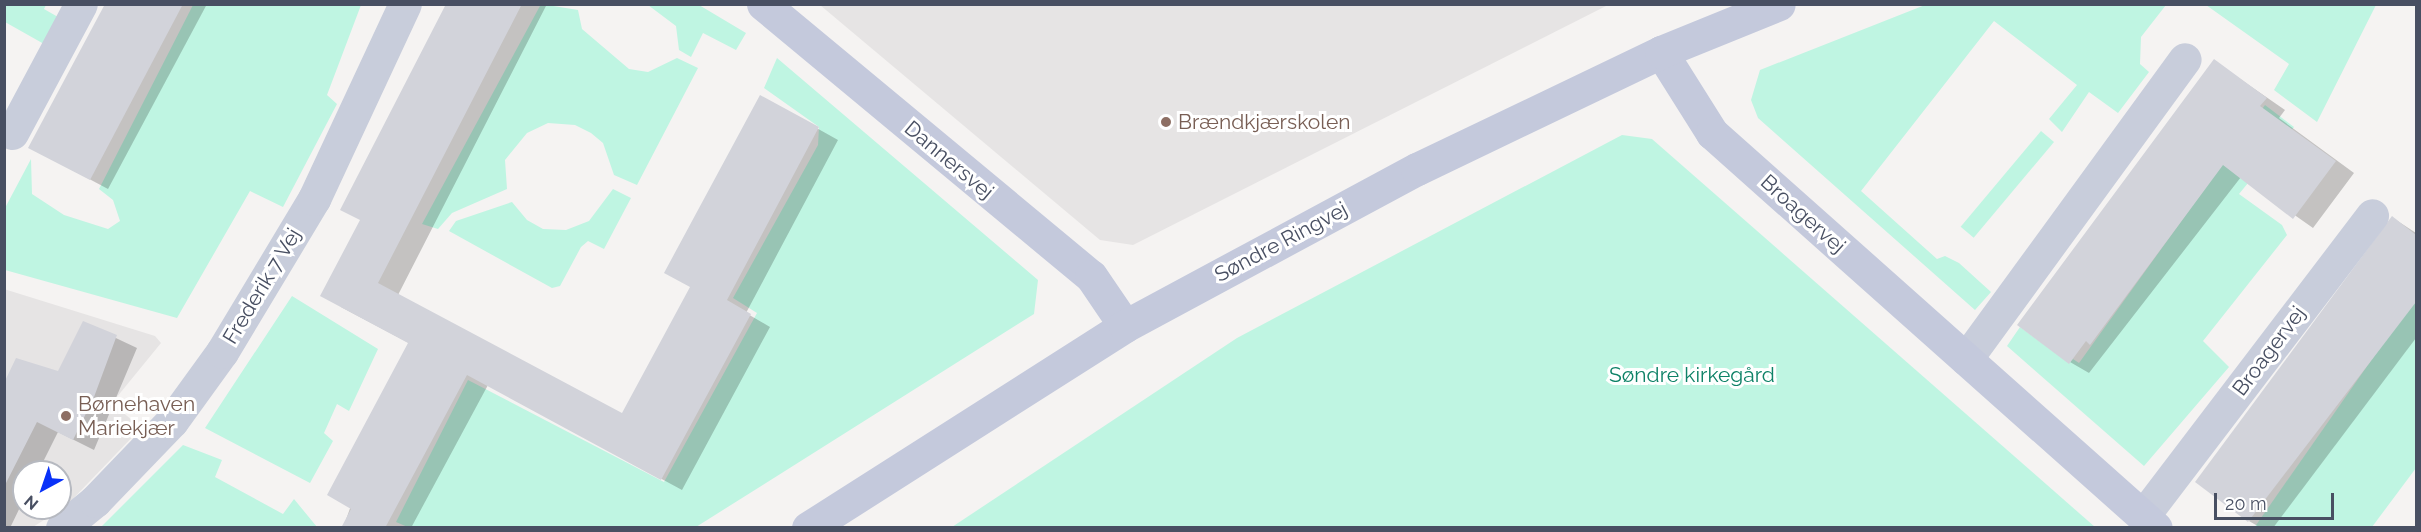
<!DOCTYPE html>
<meta charset="utf-8">
<style>
body{margin:0}
#map{position:relative;width:2421px;height:532px;overflow:hidden;background:#f5f3f2;font-family:Raleway,sans-serif}
div>[style]{position:absolute}
.education>*{inset:0;background:#e6e4e4}
.green>*{inset:0;background:#bff5e2;transform-origin:0 0}
.shadow>*{inset:0;background:#0003}
.building>*{inset:0;background:#d2d3da}
.street>*{height:33px;margin:-16.5px;padding:0 16.5px;transform-origin:16.5px;border-radius:16.5px;background:#c8cddb}
.secondary>*{height:33px;margin:-16.5px;padding:0 16.5px;transform-origin:16.5px;border-radius:16.5px;background:#c4c9dc}
.dots>*{width:16px;height:16px;translate:-50% -50%;box-sizing:border-box;border:3px solid #fff;border-radius:50%}
span{translate:-50% -50%;white-space:nowrap;text-align:center;line-height:1.15;-webkit-text-stroke:6px #fff;paint-order:stroke}
.education-label{font-size:21px;color:#785e54}
.left{translate:0 -50%;text-align:left}
.street-label{font-size:21px;color:#484f62}
.park-label{font-size:21px;color:#0e8267}
.frame{position:absolute;inset:0;border:6px solid #484f62;pointer-events:none}
.north{position:absolute;left:12px;top:460px;width:60px;height:60px;box-sizing:border-box;background:#fff;border:2px solid #b6b9c0;border-radius:50%;rotate:220deg;font-size:16px;font-weight:700;line-height:24px;text-align:center;color:#484f62}
.north::after{content:'';display:block;margin:auto;width:21px;height:27px;background:#0931f8;clip-path:polygon(50% 0,100% 100%,50% 72%,0 100%)}
.scale{position:absolute;left:2214px;top:493px;width:120px;height:27px;box-sizing:border-box;border:3px solid #484f62;border-top:0;padding-left:8px;font-size:18px;line-height:21px;white-space:nowrap;color:#484f62;-webkit-text-stroke:4px #fff;paint-order:stroke}
</style>
<div id="map">
<div class="education">
<i style="clip-path:polygon(820px 5px,1608px 5px,1133px 245px,1100px 240px)"></i>
<i style="clip-path:polygon(evenodd,4px 289px,155px 336px,161px 343px,112px 403px,141px 428px,66px 506px,33px 527px,5px 527px,4px 289px,24px 472px,60px 472px,60px 508px,24px 508px,24px 472px)"></i>
</div>
<div class="green">
<i style="clip-path:polygon(541px 4px,578px 10px,582px 29px,629px 69px,648px 72px,677px 58px,698px 68px,637px 185px,614px 175px,603px 143px,591px 133px,575px 125px,548px 123px,527px 133px,505px 160px,507px 189px,452px 213px,438px 229px,422px 224px)"></i>
<i style="clip-path:polygon(5px 5px,46px 5px,44px 9px,58px 17px,44px 44px,5px 22px)"></i>
<i style="clip-path:polygon(193px 5px,361px 5px,327px 95px,337px 104px,283px 207px,250px 191px,177px 318px,5px 270px,5px 208px,31px 159px,32px 194px,64px 215px,108px 229px,120px 221px,113px 200px,99px 189px)"></i>
<i style="clip-path:polygon(648px 5px,699px 5px,746px 33px,736px 50px,703px 33px,691px 57px,679px 50px,676px 26px)"></i>
<i style="clip-path:polygon(1925px 5px,2166px 5px,2141px 37px,2140px 64px,2149px 72px,2118px 113px,2089px 92px,2062px 132px,2049px 119px,2077px 85px,1994px 21px,1861px 191px,1937px 259px,1945px 256px,1959px 263px,1991px 292px,1975px 310px,1758px 118px,1751px 100px,1760px 70px)"></i>
<i style="clip-path:polygon(2206px 5px,2376px 5px,2317px 122px,2274px 90px,2289px 64px)"></i>
<i style="clip-path:polygon(777px 58px,1038px 280px,1034px 314px,696px 527px,410px 528px,396px 522px,468px 380px,664px 482px,757px 313px,733px 298px,818px 145px,819px 127px,764px 88px)"></i>
<i style="clip-path:polygon(2265px 105px,2294px 127px,2239px 194px,2282px 225px,2287px 235px,2203px 341px,2229px 367px,2144px 466px,2007px 346px,2020px 327px,2069px 363px,2073px 359px,2079px 363px)"></i>
<i style="left:2041px;top:131px;width:17px;height:125px;rotate:40deg"></i>
<i style="clip-path:polygon(1622px 135px,1652px 139px,2095px 527px,952px 527px,1237px 338px)"></i>
<i style="clip-path:polygon(613px 189px,631px 198px,604px 249px,588px 241px,581px 247px,560px 286px,552px 288px,449px 231px,456px 221px,512px 202px,527px 220px,543px 229px,566px 230px,589px 221px)"></i>
<i style="clip-path:polygon(292px 296px,378px 349px,349px 411px,337px 404px,324px 433px,333px 441px,310px 483px,205px 428px)"></i>
<i style="clip-path:polygon(2416px 296px,2416px 468px,2372px 527px,2254px 528px)"></i>
<i style="clip-path:polygon(183px 445px,222px 460px,215px 477px,283px 514px,294px 499px,317px 527px,101px 527px)"></i>
</div>
<div class="shadow">
<i style="clip-path:polygon(107px 4px,207px 4px,108px 189px,48px 157px)"></i>
<i style="clip-path:polygon(447px 4px,547px 4px,398px 295px,622px 415px,692px 287px,761px 97px,838px 140px,746px 313px,770px 327px,682px 490px,488px 385px,411px 528px,343px 528px,409px 343px,341px 307px,362px 221px)"></i>
<i style="clip-path:polygon(2214px 61px,2285px 110px,2279px 118px,2354px 173px,2313px 228px,2241px 177px,2089px 373px,2070px 362px)"></i>
<i style="clip-path:polygon(2393px 218px,2416px 233px,2416px 338px,2273px 528px,2261px 528px,2249px 521px)"></i>
<i style="clip-path:polygon(84px 323px,137px 348px,94px 450px,58px 432px,38px 472px,24px 472px,24px 499px,10px 528px,4px 528px,4px 386px,59px 373px)"></i>
</div>
<div class="building">
<i style="clip-path:polygon(105px 4px,183px 4px,90px 180px,28px 148px)"></i>
<i style="clip-path:polygon(446px 4px,522px 4px,378px 283px,622px 413px,690px 287px,664px 273px,760px 95px,819px 127px,727px 300px,751px 314px,661px 480px,467px 375px,385px 528px,341px 528px,351px 509px,327px 495px,408px 343px,320px 296px,360px 220px,340px 210px)"></i>
<i style="clip-path:polygon(2214px 59px,2267px 98px,2260px 106px,2336px 161px,2293px 219px,2223px 165px,2090px 345px,2086px 341px,2069px 364px,2017px 325px)"></i>
<i style="clip-path:polygon(2392px 216px,2416px 235px,2416px 302px,2248px 522px,2195px 482px)"></i>
<i style="clip-path:polygon(83px 321px,117px 335px,94px 397px,73px 440px,37px 422px,4px 487px,4px 383px,16px 358px,58px 371px)"></i>
</div>
<div class="street">
<i style="left:12px;top:133px;width:146px;rotate:-61.9deg"></i>
<i style="left:1966px;top:359px;width:371px;rotate:-53.9deg"></i>
<i style="left:2143px;top:516px;width:378px;rotate:-52.7deg"></i>
<i style="left:62px;top:528px;width:43px;rotate:-39.3deg"></i>
<i style="left:95px;top:501px;width:111px;rotate:-46.1deg"></i>
<i style="left:172px;top:421px;width:85px;rotate:-54.1deg"></i>
<i style="left:222px;top:352px;width:179px;rotate:-59deg"></i>
<i style="left:314px;top:199px;width:215px;rotate:-65deg"></i>
</div>
<div class="secondary">
<i style="left:763px;top:4px;width:426px;rotate:39.7deg"></i>
<i style="left:1091px;top:276px;width:60px;rotate:55.8deg"></i>
<i style="left:1661px;top:52px;width:96px;rotate:57.8deg"></i>
<i style="left:1712px;top:133px;width:594px;rotate:41.66deg"></i>
<i style="left:808px;top:528px;width:376px;rotate:-32.5deg"></i>
<i style="left:1125px;top:326px;width:332px;rotate:-28.3deg"></i>
<i style="left:1417px;top:169px;width:271px;rotate:-25.6deg"></i>
<i style="left:1661px;top:52px;width:127px;rotate:-22.1deg"></i>
</div>
<div class="dots">
<i style="left:1166px;top:122px;background:#8d6e63"></i>
<i style="left:66px;top:416px;background:#8d6e63"></i>
</div>
<div class="education-label">
<span class="left" style="left:1178px;top:122px">Brændkjærskolen</span>
<span class="left" style="left:78px;top:416px">Børnehaven<br>Mariekjær</span>
</div>
<div class="street-label">
<span style="left:949px;top:160px;rotate:40deg">Dannersvej</span>
<span style="left:1803px;top:214px;rotate:42deg">Broagervej</span>
<span style="left:1281px;top:242px;rotate:-28deg">Søndre Ringvej</span>
<span style="left:262px;top:286px;rotate:-59deg">Frederik 7 Vej</span>
<span style="left:2269px;top:351px;rotate:-53deg">Broagervej</span>
</div>
<div class="park-label">
<span style="left:1692px;top:375px">Søndre kirkegård</span>
</div>
<div class="frame"></div>
<div class="north">N</div>
<div class="scale">20 m</div>
</div>
